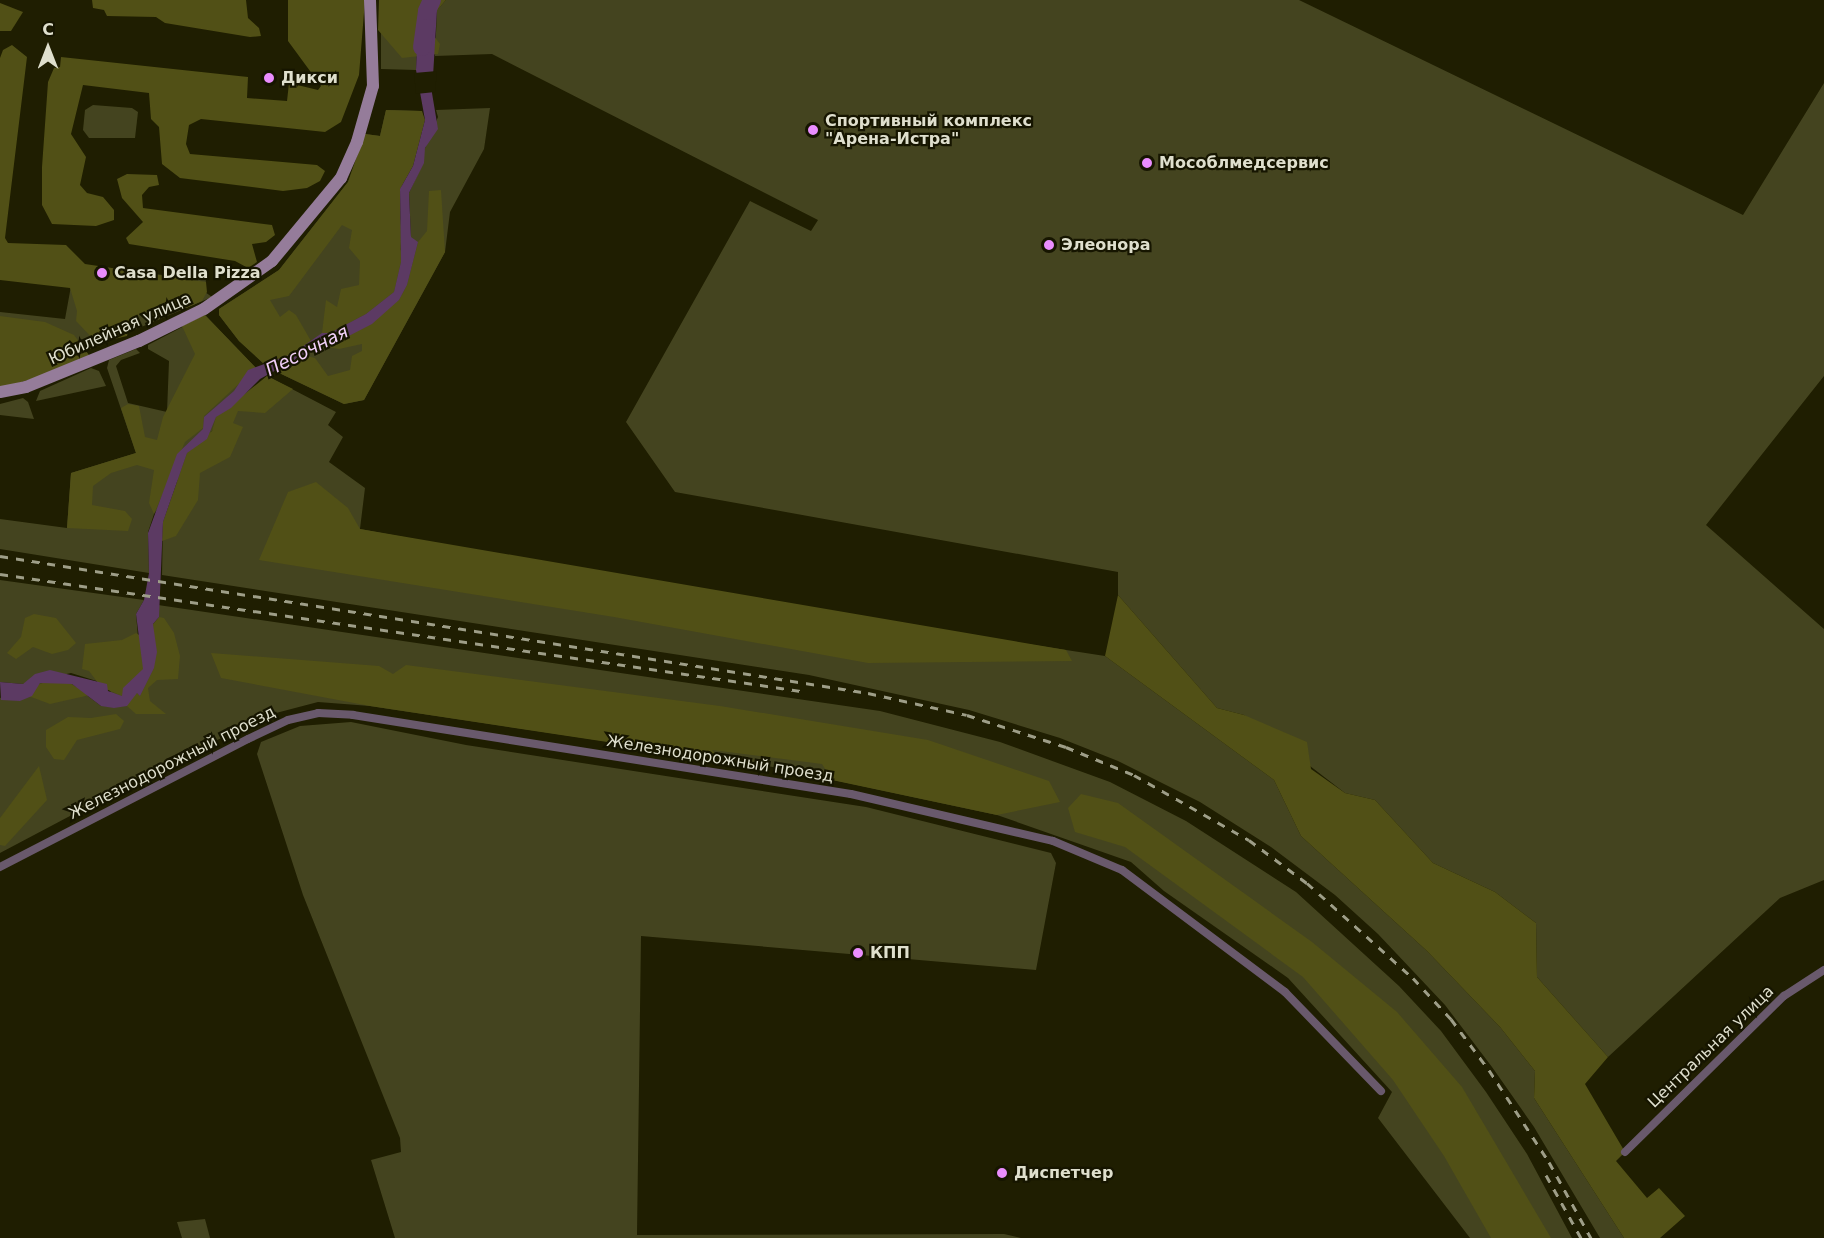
<!DOCTYPE html>
<meta charset="utf-8">
<style>
body{margin:0}
#map{position:relative;width:1824px;height:1238px;overflow:hidden;background:#1f1e01;font-family:"DejaVu Sans",sans-serif}
div>[style]{position:absolute}
.green>*{inset:0;background:#44441f}
.forest>*{inset:0;background:#515016}
.water>*{inset:0;background:#5c3a63}
.pier>*{inset:0;background:#1f1e01}
.river>*{height:18px;margin:-9px;padding:0 9px;transform-origin:9px;border-radius:9px;background:#5c3a63}
.street>*{height:8px;margin:-4px;padding:0 4px;transform-origin:4px;border-radius:4px;background:#69596c}
.secondary>*{height:12px;margin:-6px;padding:0 6px;transform-origin:6px;border-radius:6px;background:#957c9a}
.rail>*{height:3px;margin-top:-1.5px;transform-origin:0;background:repeating-linear-gradient(90deg,#9e9e88 0 8px,transparent 0 16px)}
.dots>*{width:16px;height:16px;translate:-50% -50%;box-sizing:border-box;border:3px solid #161500;border-radius:50%}
span{translate:-50% -50%;white-space:nowrap;text-align:center;line-height:1.15;-webkit-text-stroke:4.5px #161500;paint-order:stroke}
.poi-label{font-size:16px;color:#dfdfcd;font-weight:700}
.left{translate:0 -50%;text-align:left}
.street-label{font-size:16px;color:#dfdfcd}
.water-label{font-size:18px;color:#f2d0f9;font-style:italic}
.north{position:absolute;left:18px;top:18px;width:60px;height:60px;-webkit-text-stroke:4px #161500;paint-order:stroke;rotate:0deg;font-size:16px;font-weight:700;line-height:24px;text-align:center;color:#dfdfcd}
.north::after{content:'';display:block;margin:auto;width:21px;height:27px;background:#dfdfcd;clip-path:polygon(50% 0,100% 100%,50% 72%,0 100%)}
</style>
<div id="map">
<div class="green">
<i style="clip-path:polygon(381px 0,417px 47px,416px 70px,381px 69px)"></i>
<i style="clip-path:polygon(446px 0,1299px 0,1743px 215px,1824px 83px,1824px 376px,1706px 525px,1824px 629px,1824px 880px,1780px 898px,1608px 1057px,1537px 977px,1536px 923px,1495px 892px,1433px 863px,1375px 800px,1345px 793px,1244px 715px,1217px 708px,1118px 595px,1118px 572px,675px 492px,626px 422px,750px 201px,811px 231px,818px 220px,492px 54px,435px 56px,437px 10px)"></i>
<i style="clip-path:polygon(93px 105px,132px 108px,138px 112px,135px 138px,89px 138px,83px 130px,85px 110px)"></i>
<i style="clip-path:polygon(490px 108px,484px 149px,450px 212px,445px 252px,364px 400px,344px 404px,275px 371px,329px 341px,411px 237px,409px 193px,423px 163px,423px 153px,438px 117px,436px 110px)"></i>
<i style="clip-path:polygon(386px 110px,422px 111px,398px 200px,402px 235px,394px 292px,292px 354px,263px 363px,239px 341px,219px 315px,219px 309px,279px 270px,348px 182px,365px 134px,380px 136px)"></i>
<i style="clip-path:polygon(111px 270px,206px 279px,205px 292px,212px 297px,0 387px,0 312px,65px 319px,73px 275px)"></i>
<i style="clip-path:polygon(205px 315px,256px 368px,154px 514px,148px 532px,149px 573px,0 549px,0 519px,67px 528px,71px 473px,136px 453px,107px 368px,109px 360px,136px 349px,140px 353px,121px 360px,116px 366px,128px 403px,167px 412px,169px 361px,148px 349px,148px 345px)"></i>
<i style="clip-path:polygon(91px 368px,99px 371px,106px 386px,36px 401px,40px 391px)"></i>
<i style="clip-path:polygon(267px 376px,336px 412px,328px 425px,343px 437px,329px 462px,365px 488px,360px 529px,732px 598px,1105px 656px,1274px 780px,1301px 836px,1427px 951px,1500px 1027px,1535px 1071px,1534px 1098px,1624px 1238px,1600px 1238px,1534px 1127px,1492px 1067px,1445px 1005px,1378px 934px,1335px 895px,1271px 847px,1200px 802px,1118px 761px,1060px 738px,969px 710px,809px 675px,162px 575px,163px 522px,183px 466px)"></i>
<i style="clip-path:polygon(23px 398px,28px 402px,34px 419px,0 415px,0 404px)"></i>
<i style="clip-path:polygon(0 580px,144px 600px,136px 614px,139px 649px,106px 684px,71px 673px,23px 684px,0 682px)"></i>
<i style="clip-path:polygon(158px 605px,880px 711px,1000px 742px,1110px 782px,1186px 821px,1296px 892px,1399px 986px,1441px 1031px,1486px 1092px,1527px 1154px,1572px 1238px,1470px 1238px,1378px 1118px,1392px 1092px,1288px 978px,1164px 891px,1131px 862px,997px 815px,758px 764px,370px 706px,318px 702px,276px 713px,191px 752px,0 853px,0 698px,40px 683px,72px 684px,101px 706px,159px 617px)"></i>
<i style="clip-path:polygon(351px 722px,466px 745px,866px 807px,1051px 853px,1056px 863px,1036px 970px,641px 936px,637px 1235px,1004px 1234px,1021px 1238px,395px 1238px,371px 1160px,401px 1152px,400px 1138px,303px 895px,257px 754px,261px 742px,300px 726px)"></i>
<i style="clip-path:polygon(205px 1219px,210px 1238px,182px 1238px,177px 1222px)"></i>
</div>
<div class="forest">
<i style="clip-path:polygon(92px 0,246px 0,248px 18px,259px 28px,261px 36px,250px 37px,165px 23px,156px 17px,107px 16px,104px 10px,93px 8px)"></i>
<i style="clip-path:polygon(288px 0,365px 0,359px 75px,341px 122px,325px 132px,201px 119px,189px 125px,186px 144px,190px 154px,317px 165px,325px 171px,320px 181px,307px 188px,283px 191px,180px 178px,162px 164px,159px 127px,151px 119px,149px 93px,83px 85px,71px 134px,86px 157px,80px 185px,87px 193px,103px 197px,114px 210px,114px 220px,96px 226px,52px 224px,42px 205px,42px 167px,48px 82px,54px 68px,60px 67px,61px 57px,248px 77px,247px 98px,287px 101px,289px 83px,318px 90px,321px 86px,288px 41px)"></i>
<i style="clip-path:polygon(379px 0,446px 0,420px 30px,434px 36px,440px 44px,438px 54px,402px 58px,378px 30px)"></i>
<i style="clip-path:polygon(0 3px,23px 12px,11px 31px,0 31px)"></i>
<i style="clip-path:polygon(12px 45px,27px 57px,5px 238px,8px 243px,66px 245px,85px 264px,206px 282px,207px 292px,202px 301px,184px 309px,155px 307px,131px 319px,127px 336px,97px 343px,76px 321px,77px 311px,70px 288px,0 280px,0 58px,3px 50px)"></i>
<i style="clip-path:polygon(386px 110px,422px 111px,425px 120px,413px 166px,400px 189px,401px 262px,394px 292px,366px 314px,330px 333px,322px 333px,326px 300px,337px 307px,341px 289px,359px 285px,360px 261px,349px 248px,352px 230px,342px 225px,289px 296px,270px 300px,280px 317px,289px 310px,296px 315px,311px 341px,280px 361px,263px 363px,239px 341px,219px 315px,219px 309px,279px 270px,348px 182px,365px 134px,380px 136px)"></i>
<i style="clip-path:polygon(127px 174px,157px 175px,159px 185px,149px 187px,142px 195px,143px 208px,272px 225px,275px 235px,266px 242px,252px 244px,257px 262px,248px 268px,235px 261px,129px 244px,126px 238px,143px 222px,122px 198px,117px 179px)"></i>
<i style="clip-path:polygon(441px 190px,445px 252px,364px 400px,344px 404px,275px 371px,307px 356px,315px 358px,328px 376px,350px 370px,352px 356px,362px 351px,362px 344px,339px 349px,321px 346px,341px 340px,399px 300px,407px 285px,418px 242px,427px 231px,429px 191px)"></i>
<i style="clip-path:polygon(205px 315px,256px 368px,204px 416px,203px 428px,185px 442px,154px 514px,149px 503px,154px 470px,137px 465px,111px 473px,93px 486px,92px 505px,125px 511px,132px 519px,128px 531px,67px 528px,71px 473px,136px 453px,121px 408px,128px 404px,139px 406px,145px 437px,157px 440px,163px 417px,195px 354px,182px 326px)"></i>
<i style="clip-path:polygon(0 316px,45px 322px,74px 335px,89px 355px,83px 363px,9px 386px,0 386px)"></i>
<i style="clip-path:polygon(267px 376px,293px 389px,265px 413px,238px 411px,233px 423px,243px 427px,230px 457px,200px 473px,198px 500px,176px 536px,162px 541px,163px 522px,187px 453px,212px 431px,216px 417px)"></i>
<i style="clip-path:polygon(316px 482px,348px 508px,360px 529px,1066px 650px,1072px 661px,868px 663px,614px 617px,259px 560px,288px 492px)"></i>
<i style="clip-path:polygon(1118px 595px,1217px 708px,1244px 715px,1307px 742px,1311px 769px,1345px 793px,1375px 800px,1433px 863px,1495px 892px,1536px 923px,1537px 977px,1608px 1057px,1585px 1084px,1625px 1152px,1616px 1161px,1647px 1198px,1659px 1188px,1685px 1216px,1660px 1238px,1624px 1238px,1534px 1098px,1535px 1071px,1500px 1027px,1427px 951px,1301px 836px,1274px 780px,1105px 656px)"></i>
<i style="clip-path:polygon(34px 614px,56px 618px,76px 643px,68px 650px,52px 654px,33px 647px,16px 659px,7px 653px,21px 637px,25px 618px)"></i>
<i style="clip-path:polygon(159px 617px,164px 618px,174px 633px,180px 656px,178px 679px,157px 680px,148px 688px,150px 701px,166px 714px,136px 714px,127px 706px,129px 699px,101px 687px,89px 671px,82px 669px,85px 644px,122px 640px,136px 633px,144px 638px,150px 669px,130px 698px,137px 693px,140px 696px,154px 668px,153px 624px)"></i>
<i style="clip-path:polygon(211px 653px,379px 666px,393px 674px,406px 665px,720px 706px,928px 740px,1049px 781px,1060px 802px,997px 815px,832px 780px,822px 764px,712px 750px,720px 759px,370px 706px,221px 678px)"></i>
<i style="clip-path:polygon(48px 681px,68px 682px,90px 695px,50px 704px,26px 695px,32px 687px)"></i>
<i style="clip-path:polygon(116px 714px,124px 721px,120px 729px,77px 740px,64px 760px,54px 759px,46px 747px,46px 730px,68px 717px,91px 718px)"></i>
<i style="clip-path:polygon(39px 766px,47px 800px,5px 846px,0 845px,0 818px)"></i>
<i style="clip-path:polygon(1081px 794px,1118px 803px,1312px 942px,1397px 1012px,1462px 1087px,1551px 1238px,1491px 1238px,1444px 1156px,1393px 1080px,1303px 977px,1125px 847px,1075px 832px,1068px 808px)"></i>
</div>
<div class="water">
<i style="clip-path:polygon(437px 10px,432px 93px,438px 129px,425px 148px,424px 163px,409px 193px,411px 237px,418px 242px,407px 285px,399px 300px,372px 324px,341px 340px,329px 341px,260px 379px,231px 408px,216px 417px,207px 439px,187px 453px,163px 522px,159px 617px,153px 624px,157px 652px,154px 668px,140px 696px,137px 693px,127px 706px,114px 708px,101px 706px,72px 684px,40px 683px,32px 696px,20px 701px,1px 700px,0 682px,23px 684px,35px 674px,50px 670px,107px 684px,108px 691px,122px 696px,123px 688px,143px 669px,136px 614px,144px 600px,149px 573px,148px 533px,177px 454px,203px 429px,204px 417px,234px 391px,248px 370px,292px 354px,322px 333px,330px 333px,366px 314px,394px 292px,401px 262px,400px 189px,413px 166px,425px 120px,416px 70px,417px 47px,420px 30px)"></i>
</div>
<div class="pier">
<i style="clip-path:polygon(437px 71px,435px 92px,416px 94px,414px 73px)"></i>
</div>
<div class="river">
<i style="left:422px;top:47px;width:36px;rotate:-82deg"></i>
<i style="left:427px;top:11px;width:12px;rotate:-66deg"></i>
</div>
<div class="street">
<i style="left:0;top:867px;width:279px;rotate:-27.3deg"></i>
<i style="left:248px;top:739px;width:44px;rotate:-25.4deg"></i>
<i style="left:288px;top:720px;width:31px;rotate:-13deg"></i>
<i style="left:318px;top:713px;width:35px;rotate:3deg"></i>
<i style="left:353px;top:715px;width:504px;rotate:9.01deg"></i>
<i style="left:851px;top:794px;width:207px;rotate:13.1deg"></i>
<i style="left:1053px;top:841px;width:75px;rotate:22.8deg"></i>
<i style="left:1122px;top:870px;width:204px;rotate:36.8deg"></i>
<i style="left:1285px;top:992px;width:138px;rotate:45.9deg"></i>
<i style="left:1625px;top:1152px;width:223px;rotate:-44.5deg"></i>
<i style="left:1784px;top:996px;width:48px;rotate:-33deg"></i>
</div>
<div class="secondary">
<i style="left:0;top:392px;width:26px;rotate:-11deg"></i>
<i style="left:26px;top:387px;width:122px;rotate:-22.2deg"></i>
<i style="left:139px;top:341px;width:72px;rotate:-26.2deg"></i>
<i style="left:204px;top:309px;width:83px;rotate:-35.2deg"></i>
<i style="left:272px;top:261px;width:108px;rotate:-50.3deg"></i>
<i style="left:341px;top:178px;width:39px;rotate:-66deg"></i>
<i style="left:357px;top:142px;width:58px;rotate:-74.1deg"></i>
<i style="left:373px;top:86px;width:86px;rotate:-92deg"></i>
</div>
<div class="rail">
<i style="left:0;top:556px;width:879px;rotate:8.97deg"></i>
<i style="left:868px;top:693px;width:101px;rotate:12.5deg"></i>
<i style="left:967px;top:715px;width:104px;rotate:17.9deg"></i>
<i style="left:1066px;top:747px;width:74px;rotate:22.4deg"></i>
<i style="left:1134px;top:775px;width:132px;rotate:29.5deg"></i>
<i style="left:1249px;top:840px;width:72px;rotate:36.6deg"></i>
<i style="left:1307px;top:883px;width:142px;rotate:41.9deg"></i>
<i style="left:1413px;top:978px;width:56px;rotate:47.2deg"></i>
<i style="left:1451px;top:1019px;width:64px;rotate:53.3deg"></i>
<i style="left:1489px;top:1070px;width:110px;rotate:56.9deg"></i>
<i style="left:1549px;top:1162px;width:87px;rotate:61.1deg"></i>
<i style="left:0;top:574px;width:809px;rotate:8.31deg"></i>
<i style="left:1546px;top:1175px;width:72px;rotate:60.9deg"></i>
</div>
<div class="dots">
<i style="left:269px;top:78px;background:#ea8dfd"></i>
<i style="left:813px;top:130px;background:#ea8dfd"></i>
<i style="left:1147px;top:163px;background:#ea8dfd"></i>
<i style="left:1049px;top:245px;background:#ea8dfd"></i>
<i style="left:102px;top:273px;background:#ea8dfd"></i>
<i style="left:858px;top:953px;background:#ea8dfd"></i>
<i style="left:1002px;top:1173px;background:#ea8dfd"></i>
</div>
<div class="poi-label">
<span class="left" style="left:281px;top:78px">Дикси</span>
<span class="left" style="left:825px;top:130px">Спортивный комплекс<br>"Арена-Истра"</span>
<span class="left" style="left:1159px;top:163px">Мособлмедсервис</span>
<span class="left" style="left:1061px;top:245px">Элеонора</span>
<span class="left" style="left:114px;top:273px">Casa Della Pizza</span>
<span class="left" style="left:870px;top:953px">КПП</span>
<span class="left" style="left:1014px;top:1173px">Диспетчер</span>
</div>
<div class="street-label">
<span style="left:120px;top:329px;rotate:-24deg">Юбилейная улица</span>
<span style="left:720px;top:759px;rotate:9deg">Железнодорожный проезд</span>
<span style="left:172px;top:763px;rotate:-27deg">Железнодорожный проезд</span>
<span style="left:1711px;top:1047px;rotate:-44deg">Центральная улица</span>
</div>
<div class="water-label">
<span style="left:307px;top:351px;rotate:-27deg">Песочная</span>
</div>
<div class="north">С</div>
</div>
